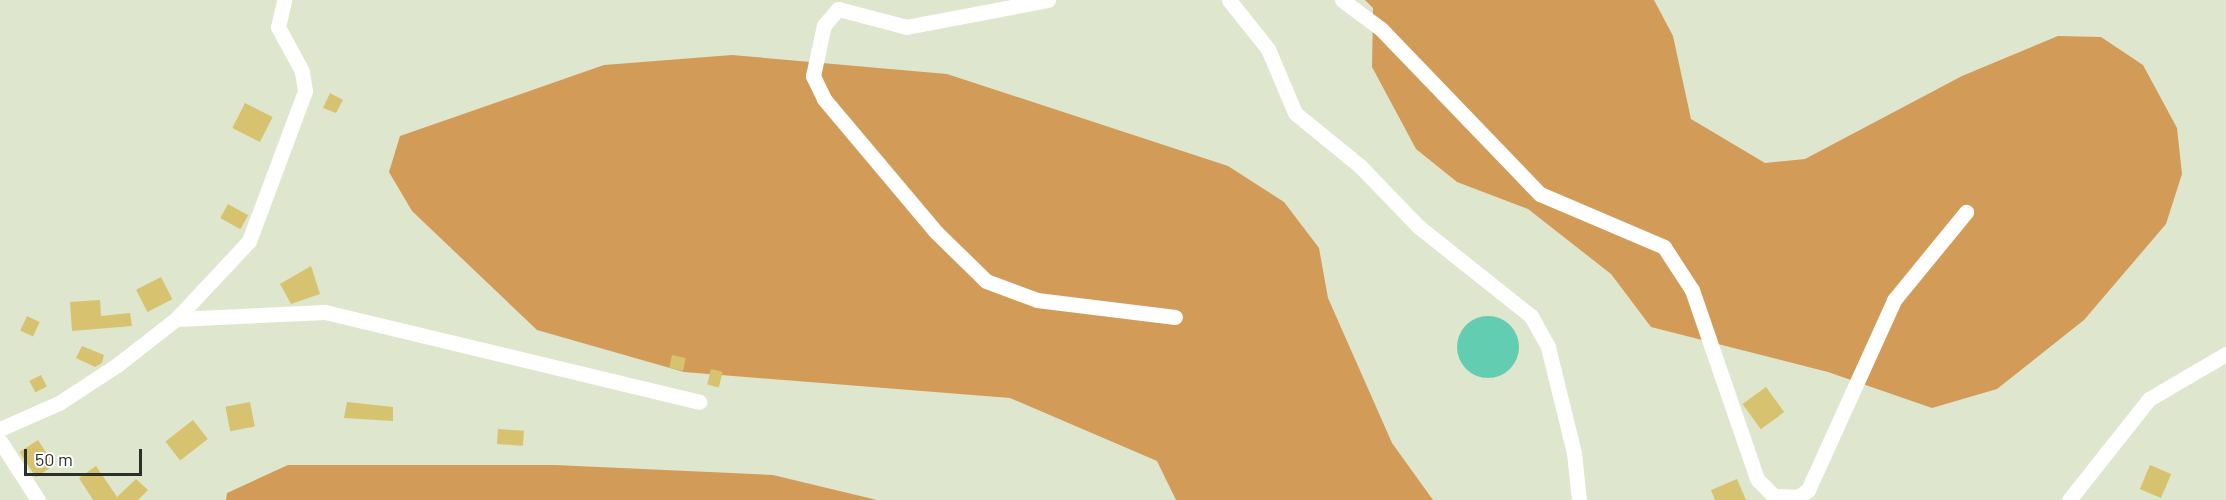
<!DOCTYPE html>
<style>
body{margin:0}
#map{position:relative;width:2226px;height:500px;overflow:hidden;background:#dee6cd;font-family:Barlow,sans-serif}
div>[style]{position:absolute}
.forest>*{inset:0;background:#d29c58}
.water>*{inset:0;background:#63cdb1}
.round{border-radius:50%}
.building>*{inset:0;background:#d7c36f;transform-origin:0 0}
.minor>*{height:15px;margin:-7.5px;padding:0 7.5px;transform-origin:7.5px;border-radius:7.5px;background:#fff}
span{translate:-50% -50%;white-space:nowrap;text-align:center;line-height:1.15;-webkit-text-stroke:4.5px #fff;paint-order:stroke}
.scale{position:absolute;left:24px;top:449px;width:118px;height:27px;box-sizing:border-box;border:3px solid #2d3026;border-top:0;padding-left:8px;font-size:18px;line-height:21px;white-space:nowrap;color:#2d3026;-webkit-text-stroke:4px #fff;paint-order:stroke}
</style>
<div id="map">
<div class="forest">
<i style="clip-path:polygon(1365px 0,1654px 0,1673px 36px,1691px 119px,1765px 163px,1805px 159px,1962px 76px,2058px 36px,2101px 37px,2143px 65px,2177px 128px,2182px 174px,2166px 224px,2084px 320px,1997px 389px,1932px 408px,1828px 372px,1651px 327px,1611px 274px,1528px 209px,1457px 182px,1416px 149px,1372px 67px,1373px 8px)"></i>
<i style="clip-path:polygon(732px 55px,947px 74px,1228px 166px,1284px 202px,1319px 248px,1328px 298px,1392px 443px,1433px 500px,1176px 500px,1157px 461px,1010px 398px,684px 372px,537px 330px,412px 211px,389px 172px,400px 136px,604px 65px)"></i>
<i style="clip-path:polygon(288px 465px,555px 465px,773px 475px,877px 500px,226px 500px,227px 493px)"></i>
</div>
<div class="water">
<i class="round" style="left:1457px;top:316px;width:62px;height:62px"></i>
</div>
<div class="building">
<i style="clip-path:polygon(330px 93px,343px 100px,336px 113px,323px 108px)"></i>
<i style="left:245px;top:103px;width:31px;height:28px;rotate:27deg"></i>
<i style="left:228px;top:204px;width:23px;height:16px;rotate:29deg"></i>
<i style="clip-path:polygon(311px 266px,320px 294px,291px 304px,280px 284px)"></i>
<i style="left:161px;top:277px;width:25px;height:28px;rotate:63deg"></i>
<i style="clip-path:polygon(100px 300px,101px 316px,130px 313px,132px 326px,72px 331px,70px 302px)"></i>
<i style="left:27px;top:316px;width:14px;height:16px;rotate:25deg"></i>
<i style="clip-path:polygon(82px 346px,104px 355px,102px 363px,95px 367px,76px 358px)"></i>
<i style="left:672px;top:355px;width:14px;height:13px;rotate:12deg"></i>
<i style="left:711px;top:369px;width:12px;height:16px;rotate:14deg"></i>
<i style="left:41px;top:375px;width:13px;height:13px;rotate:63deg"></i>
<i style="left:1766px;top:387px;width:31px;height:29px;rotate:54deg"></i>
<i style="left:250px;top:402px;width:25px;height:25px;rotate:79deg"></i>
<i style="clip-path:polygon(347px 402px,393px 407px,393px 421px,344px 418px)"></i>
<i style="left:193px;top:420px;width:24px;height:35px;rotate:52deg"></i>
<i style="left:498px;top:429px;width:26px;height:15px;rotate:4deg"></i>
<i style="left:38px;top:440px;width:30px;height:22px;rotate:57deg"></i>
<i style="left:2150px;top:465px;width:23px;height:26px;rotate:23deg"></i>
<i style="clip-path:polygon(96px 466px,117px 497px,136px 479px,148px 490px,138px 500px,93px 500px,79px 478px)"></i>
<i style="clip-path:polygon(1737px 479px,1746px 500px,1715px 500px,1711px 490px)"></i>
</div>
<div class="minor">
<i style="left:1048px;top:0;width:144px;rotate:169.2deg"></i>
<i style="left:907px;top:27px;width:71px;rotate:-165.4deg"></i>
<i style="left:838px;top:9px;width:21px;rotate:131deg"></i>
<i style="left:824px;top:25px;width:52px;rotate:102.2deg"></i>
<i style="left:813px;top:76px;width:25px;rotate:64deg"></i>
<i style="left:824px;top:99px;width:174px;rotate:49.9deg"></i>
<i style="left:936px;top:232px;width:70px;rotate:44.4deg"></i>
<i style="left:986px;top:281px;width:54px;rotate:20.4deg"></i>
<i style="left:1037px;top:300px;width:139px;rotate:7deg"></i>
<i style="left:1229px;top:0;width:63px;rotate:51.5deg"></i>
<i style="left:1268px;top:49px;width:69px;rotate:67.1deg"></i>
<i style="left:1295px;top:113px;width:84px;rotate:39.2deg"></i>
<i style="left:1360px;top:166px;width:85px;rotate:46deg"></i>
<i style="left:1419px;top:227px;width:143px;rotate:38.5deg"></i>
<i style="left:1531px;top:316px;width:35px;rotate:61deg"></i>
<i style="left:1548px;top:347px;width:109px;rotate:76.2deg"></i>
<i style="left:1574px;top:453px;width:47px;rotate:83.9deg"></i>
<i style="left:1342px;top:0;width:49px;rotate:36.6deg"></i>
<i style="left:1381px;top:29px;width:229px;rotate:46.1deg"></i>
<i style="left:1540px;top:194px;width:135px;rotate:23.1deg"></i>
<i style="left:1664px;top:247px;width:51px;rotate:56.9deg"></i>
<i style="left:1692px;top:290px;width:200px;rotate:71deg"></i>
<i style="left:1757px;top:479px;width:24px;rotate:45deg"></i>
<i style="left:1774px;top:496px;width:24px;rotate:2deg"></i>
<i style="left:1798px;top:497px;width:12px;rotate:-35deg"></i>
<i style="left:1808px;top:490px;width:209px;rotate:-65.6deg"></i>
<i style="left:1894px;top:300px;width:114px;rotate:-50.7deg"></i>
<i style="left:176px;top:319px;width:149px;rotate:-2.7deg"></i>
<i style="left:325px;top:312px;width:385px;rotate:13.5deg"></i>
<i style="left:0;top:429px;width:64px;rotate:-23.8deg"></i>
<i style="left:59px;top:403px;width:69px;rotate:-33.2deg"></i>
<i style="left:117px;top:365px;width:75px;rotate:-37.9deg"></i>
<i style="left:176px;top:319px;width:107px;rotate:-46.9deg"></i>
<i style="left:249px;top:241px;width:160px;rotate:-69.5deg"></i>
<i style="left:305px;top:91px;width:20px;rotate:-99deg"></i>
<i style="left:302px;top:71px;width:50px;rotate:-118.6deg"></i>
<i style="left:278px;top:27px;width:28px;rotate:-77deg"></i>
<i style="left:0;top:441px;width:70px;rotate:57.2deg"></i>
<i style="left:2069px;top:500px;width:129px;rotate:-51.6deg"></i>
<i style="left:2149px;top:399px;width:89px;rotate:-30.3deg"></i>
</div>
<div class="scale">50 m</div>
</div>
